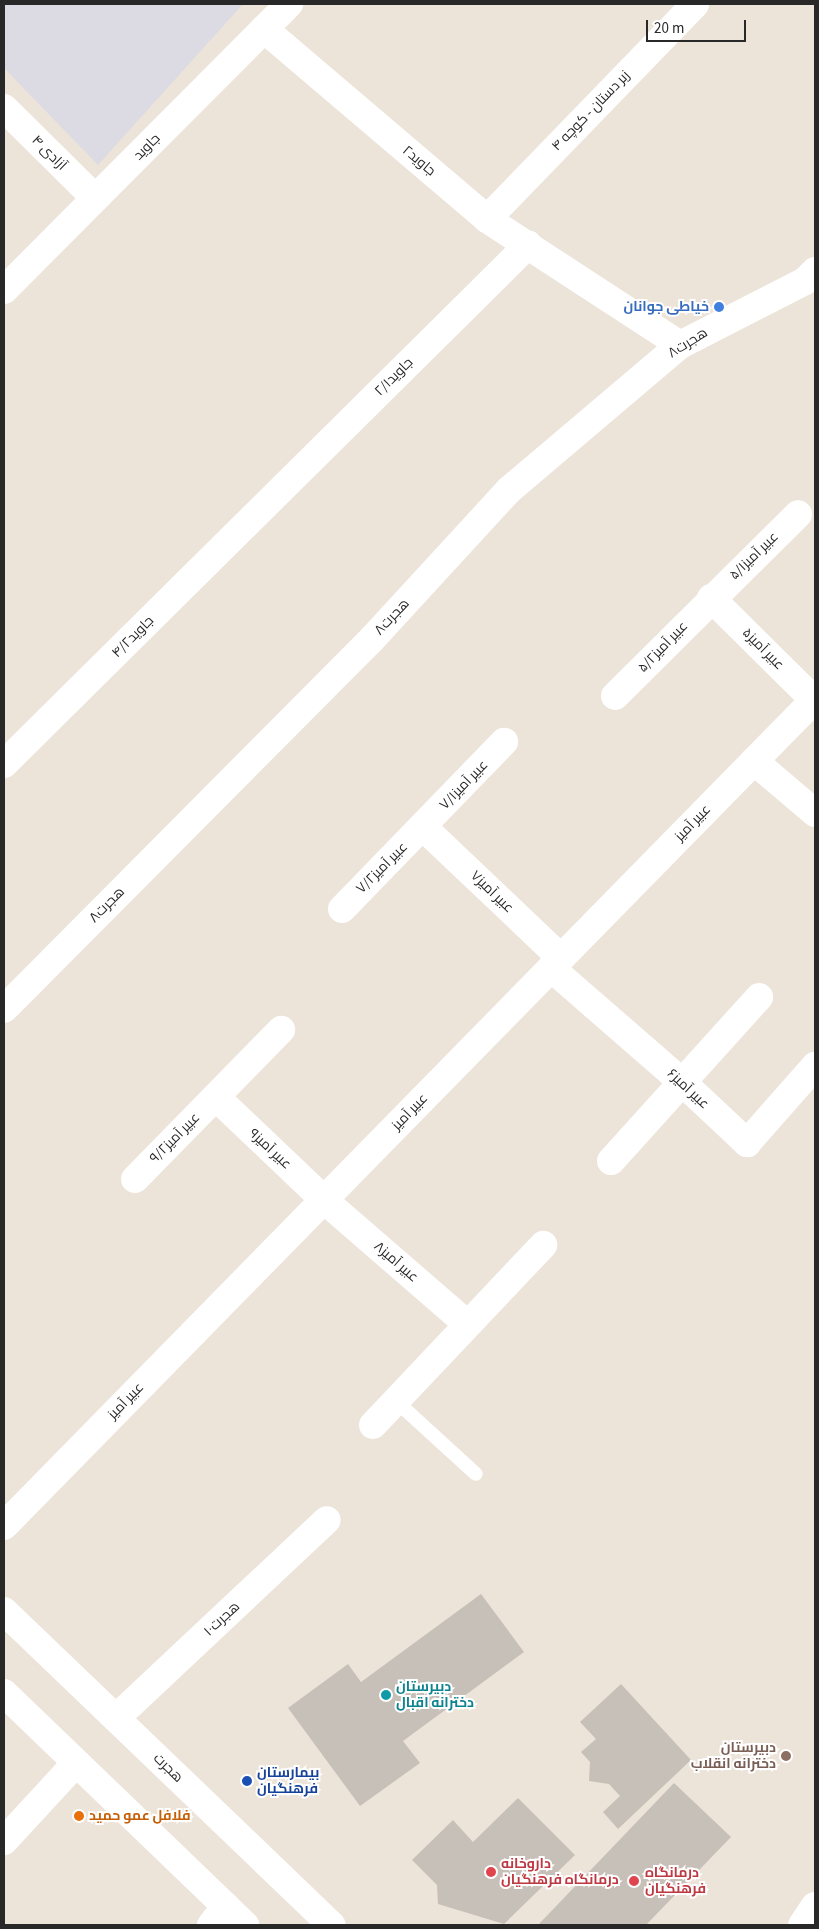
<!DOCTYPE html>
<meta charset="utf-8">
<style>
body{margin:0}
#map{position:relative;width:819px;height:1929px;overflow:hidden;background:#ece3d9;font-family:"Source Sans 3",Cairo,sans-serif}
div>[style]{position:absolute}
.industrial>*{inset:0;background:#dcdbe3}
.building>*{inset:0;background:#c7c0b9}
.service>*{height:14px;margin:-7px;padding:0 7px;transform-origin:7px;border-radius:7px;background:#fff}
.minor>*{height:28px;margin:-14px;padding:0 14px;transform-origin:14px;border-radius:14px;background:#fff}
.tertiary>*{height:28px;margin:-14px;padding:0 14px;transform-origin:14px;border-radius:14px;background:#fff}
.secondary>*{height:28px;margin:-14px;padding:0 14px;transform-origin:14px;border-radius:14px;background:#fff}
.dots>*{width:14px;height:14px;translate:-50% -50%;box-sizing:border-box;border:2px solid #fff;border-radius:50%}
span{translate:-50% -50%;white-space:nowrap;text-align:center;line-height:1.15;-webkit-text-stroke:4px #fff;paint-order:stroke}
.street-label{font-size:14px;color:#282828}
.shop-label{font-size:14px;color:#366cbe;font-weight:700}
.right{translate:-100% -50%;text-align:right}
.culture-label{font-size:14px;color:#0d838f;font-weight:700}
.left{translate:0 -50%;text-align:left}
.education-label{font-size:14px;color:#785e54;font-weight:700}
.transit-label{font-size:14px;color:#164399;font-weight:700}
.food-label{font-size:14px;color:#c56008;font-weight:700}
.health-label{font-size:14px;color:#be3a42;font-weight:700}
.frame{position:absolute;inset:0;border:5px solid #282828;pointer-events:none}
.scale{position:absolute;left:646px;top:20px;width:100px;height:22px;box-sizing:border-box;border:2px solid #282828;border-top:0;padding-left:6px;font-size:15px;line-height:18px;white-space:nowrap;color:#282828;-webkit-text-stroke:4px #fff;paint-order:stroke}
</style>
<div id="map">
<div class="industrial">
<i style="clip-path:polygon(4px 4px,243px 4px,98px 165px,4px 68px)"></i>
</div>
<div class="building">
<i style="clip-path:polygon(481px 1594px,524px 1652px,403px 1741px,420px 1763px,360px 1806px,288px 1708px,348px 1664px,361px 1682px)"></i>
<i style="clip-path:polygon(621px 1684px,691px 1760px,618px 1829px,603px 1812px,620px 1796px,609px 1784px,589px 1781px,590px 1762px,581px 1752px,596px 1739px,580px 1722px)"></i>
<i style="clip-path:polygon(674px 1783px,731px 1837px,646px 1925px,538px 1925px)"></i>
<i style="clip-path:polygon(518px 1798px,575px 1855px,504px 1924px,438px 1904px,437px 1885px,412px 1860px,453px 1820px,473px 1842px)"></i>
</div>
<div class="service">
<i style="left:396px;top:1401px;width:108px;rotate:42.4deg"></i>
</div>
<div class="minor">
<i style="left:264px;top:29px;width:293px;rotate:40.4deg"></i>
<i style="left:487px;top:219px;width:230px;rotate:33.1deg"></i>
<i style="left:4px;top:108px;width:128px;rotate:44.7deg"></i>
<i style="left:487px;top:219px;width:299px;rotate:-45.9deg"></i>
<i style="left:711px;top:598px;width:145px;rotate:44.7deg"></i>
<i style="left:615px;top:696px;width:258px;rotate:-44.8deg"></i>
<i style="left:754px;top:761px;width:80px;rotate:40.4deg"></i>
<i style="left:4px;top:764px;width:738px;rotate:-44.73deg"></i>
<i style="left:423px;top:827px;width:190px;rotate:43.5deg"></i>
<i style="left:342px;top:909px;width:233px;rotate:-45.9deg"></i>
<i style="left:551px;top:968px;width:172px;rotate:41deg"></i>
<i style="left:681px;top:1081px;width:91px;rotate:43.2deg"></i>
<i style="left:747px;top:1143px;width:103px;rotate:-48.6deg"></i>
<i style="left:4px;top:1009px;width:522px;rotate:-45.16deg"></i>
<i style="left:372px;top:639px;width:202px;rotate:-47.4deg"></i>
<i style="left:509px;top:490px;width:224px;rotate:-40.3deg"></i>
<i style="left:680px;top:345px;width:140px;rotate:-27.1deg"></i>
<i style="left:805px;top:281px;width:14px;rotate:-45deg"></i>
<i style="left:216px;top:1097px;width:149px;rotate:43.6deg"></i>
<i style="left:324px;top:1200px;width:189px;rotate:40.9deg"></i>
<i style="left:611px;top:1161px;width:221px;rotate:-47.9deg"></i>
<i style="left:135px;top:1179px;width:209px;rotate:-45.6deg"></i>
<i style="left:373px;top:1425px;width:248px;rotate:-46.6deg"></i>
<i style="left:116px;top:1718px;width:289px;rotate:-43.2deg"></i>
<i style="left:4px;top:1841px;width:106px;rotate:-47.3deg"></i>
<i style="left:211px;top:1925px;width:24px;rotate:-52deg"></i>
</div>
<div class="tertiary">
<i style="left:4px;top:290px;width:404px;rotate:-45.1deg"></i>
<i style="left:4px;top:1526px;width:1158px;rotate:-45.56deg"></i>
</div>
<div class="secondary">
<i style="left:4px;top:1611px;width:454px;rotate:43.8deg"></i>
<i style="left:4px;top:1693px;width:335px;rotate:43.9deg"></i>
<i style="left:802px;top:1925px;width:23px;rotate:-56deg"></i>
</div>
<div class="dots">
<i style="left:719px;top:307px;background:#3f7fe0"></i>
<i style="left:386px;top:1695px;background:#0f9aa8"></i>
<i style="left:786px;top:1756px;background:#8d6e63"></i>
<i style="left:247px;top:1781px;background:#1a4fb4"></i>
<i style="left:79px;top:1816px;background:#e8710a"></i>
<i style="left:491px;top:1872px;background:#e0444e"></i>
<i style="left:634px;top:1881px;background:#e0444e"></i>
</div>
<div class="street-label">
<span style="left:591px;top:111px;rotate:-46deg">زبر دستان - کوچه ۴</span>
<span style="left:147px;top:147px;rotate:-45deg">جاوید</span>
<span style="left:49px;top:153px;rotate:45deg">۴ آزادی</span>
<span style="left:419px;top:161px;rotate:40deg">۲جاوید</span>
<span style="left:688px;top:343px;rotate:-32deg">هجرت۸</span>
<span style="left:394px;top:377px;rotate:-45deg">۲/۱جاوید</span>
<span style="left:754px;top:556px;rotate:-44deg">۵/۱عبیر آمیز</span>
<span style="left:392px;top:617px;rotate:-47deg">هجرت۸</span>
<span style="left:133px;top:637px;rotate:-45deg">۴/۲جاوید</span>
<span style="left:663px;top:647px;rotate:-46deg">۵/۲عبیر آمیز</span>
<span style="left:763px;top:649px;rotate:45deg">۵عبیر آمیز</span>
<span style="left:464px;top:785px;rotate:-46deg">۷/۱عبیر آمیز</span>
<span style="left:693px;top:823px;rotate:-46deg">عبیر آمیز</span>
<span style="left:382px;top:868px;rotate:-45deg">۷/۲عبیر آمیز</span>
<span style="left:492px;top:892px;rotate:44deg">۷عبیر آمیز</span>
<span style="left:107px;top:905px;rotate:-45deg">هجرت۸</span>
<span style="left:688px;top:1089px;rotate:43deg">۶عبیر آمیز</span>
<span style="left:410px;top:1112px;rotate:-46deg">عبیر آمیز</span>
<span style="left:175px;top:1138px;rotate:-45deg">۹/۲عبیر آمیز</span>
<span style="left:270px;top:1149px;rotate:43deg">عبیر آمیز۹</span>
<span style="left:396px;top:1262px;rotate:41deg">۸عبیر آمیز</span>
<span style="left:126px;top:1401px;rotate:-46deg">عبیر آمیز</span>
<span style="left:222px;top:1619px;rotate:-43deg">هجرت۱۰</span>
<span style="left:168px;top:1768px;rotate:44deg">هجرت</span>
</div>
<div class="shop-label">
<span class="right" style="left:709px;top:307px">خیاطی جوانان</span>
</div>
<div class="culture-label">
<span class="left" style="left:396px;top:1695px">دبیرستان<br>دخترانه اقبال</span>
</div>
<div class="education-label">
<span class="right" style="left:776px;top:1756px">دبیرستان<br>دخترانه انقلاب</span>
</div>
<div class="transit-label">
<span class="left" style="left:257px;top:1781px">بیمارستان<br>فرهنگیان</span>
</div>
<div class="food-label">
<span class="left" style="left:89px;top:1816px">فلافل عمو حمید</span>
</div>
<div class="health-label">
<span class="left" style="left:501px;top:1872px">داروخانه<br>درمانگاه فرهنگیان</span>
<span class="left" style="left:645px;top:1881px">درمانگاه<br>فرهنگیان</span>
</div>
<div class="frame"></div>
<div class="scale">20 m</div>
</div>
